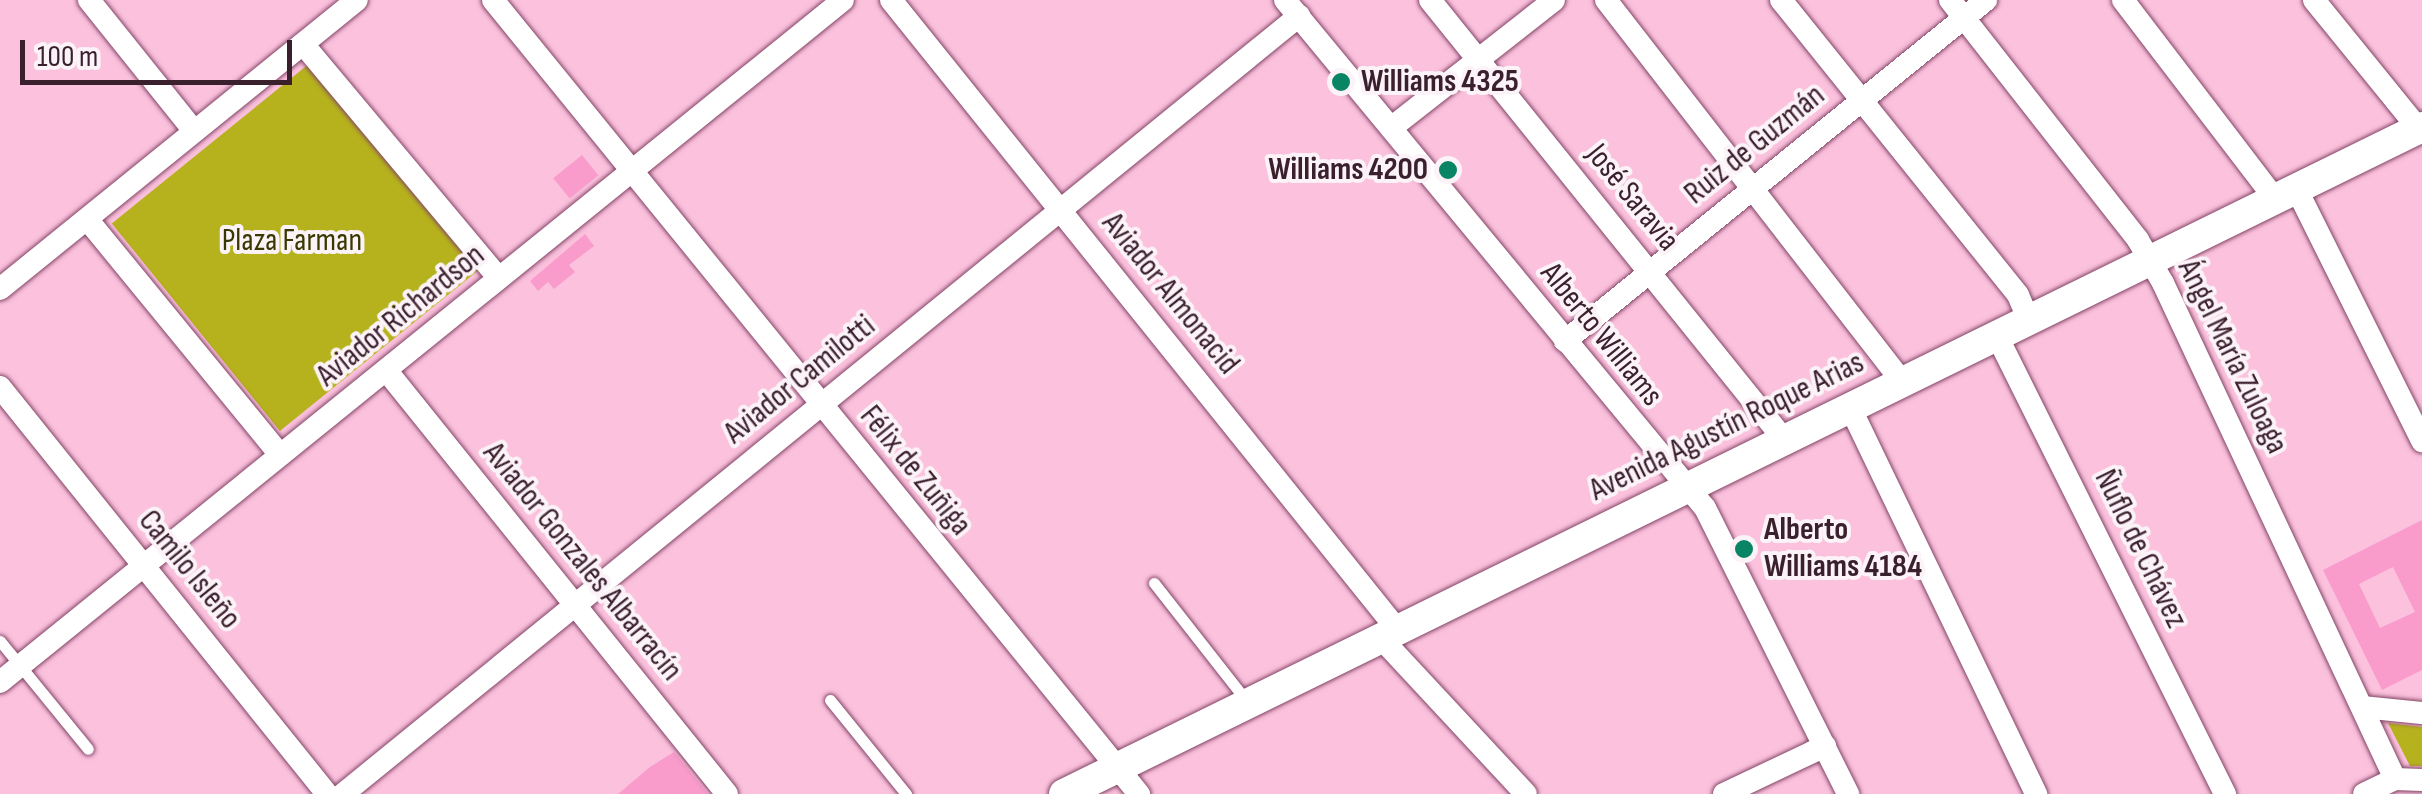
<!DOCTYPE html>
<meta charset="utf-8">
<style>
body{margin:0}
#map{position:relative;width:2422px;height:794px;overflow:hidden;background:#fbc1dd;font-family:"Sofia Sans Condensed",sans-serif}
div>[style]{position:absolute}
.green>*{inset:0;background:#b6b21d;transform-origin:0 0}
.building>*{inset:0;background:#f99ccc;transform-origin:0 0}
.roads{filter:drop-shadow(0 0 2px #834566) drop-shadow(0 0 2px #834566)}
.service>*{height:11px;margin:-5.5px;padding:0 5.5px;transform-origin:5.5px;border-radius:5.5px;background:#fff}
.minor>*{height:22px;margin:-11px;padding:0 11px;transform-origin:11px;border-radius:11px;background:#fff}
.secondary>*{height:30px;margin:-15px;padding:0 15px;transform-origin:15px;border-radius:15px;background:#fff}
.dots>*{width:28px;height:28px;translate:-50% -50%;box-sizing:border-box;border:5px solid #fbf3f7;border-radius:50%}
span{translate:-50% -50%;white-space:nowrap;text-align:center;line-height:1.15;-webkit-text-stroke:8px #fbf3f7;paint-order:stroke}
.poi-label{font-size:32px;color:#3a1f2d;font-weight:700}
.left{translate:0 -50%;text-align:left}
.right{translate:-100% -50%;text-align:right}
.street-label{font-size:32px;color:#3a1f2d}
.park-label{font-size:32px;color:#3a3800}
.scale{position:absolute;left:20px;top:40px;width:272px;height:45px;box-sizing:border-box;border:5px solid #3a1f2d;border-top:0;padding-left:12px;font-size:30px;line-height:35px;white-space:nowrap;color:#3a1f2d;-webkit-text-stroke:8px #fbf3f7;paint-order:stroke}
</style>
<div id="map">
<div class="green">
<i style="left:310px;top:63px;width:267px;height:255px;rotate:51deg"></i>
<i style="clip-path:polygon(2388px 723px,2422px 727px,2422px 766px,2410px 766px)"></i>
</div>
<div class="building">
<i style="left:582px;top:155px;width:26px;height:37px;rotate:51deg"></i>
<i style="clip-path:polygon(585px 234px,594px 246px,569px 265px,575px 272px,554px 289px,548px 282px,538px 291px,530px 281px)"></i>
<i style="clip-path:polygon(evenodd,2422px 520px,2422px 670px,2382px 690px,2323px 570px,2422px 520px,2393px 567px,2415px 612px,2380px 628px,2359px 584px,2393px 567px)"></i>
<i style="clip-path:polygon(674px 752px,708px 794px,618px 794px,650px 767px)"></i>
</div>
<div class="roads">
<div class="service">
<i style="left:1154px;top:583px;width:152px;rotate:51.9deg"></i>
<i style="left:0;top:641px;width:139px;rotate:50.8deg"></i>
<i style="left:830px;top:700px;width:121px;rotate:51deg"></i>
</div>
<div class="minor">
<i style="left:89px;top:0;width:168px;rotate:51.3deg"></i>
<i style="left:493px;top:0;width:1024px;rotate:50.87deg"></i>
<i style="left:891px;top:0;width:807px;rotate:51.19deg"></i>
<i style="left:1285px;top:0;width:659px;rotate:50.42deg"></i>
<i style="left:1705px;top:508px;width:320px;rotate:63.4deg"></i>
<i style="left:1430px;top:0;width:561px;rotate:51.15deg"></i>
<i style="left:1606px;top:0;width:482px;rotate:52.2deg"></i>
<i style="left:1781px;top:0;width:378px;rotate:51.2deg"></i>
<i style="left:2018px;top:295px;width:25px;rotate:67deg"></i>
<i style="left:1950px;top:0;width:305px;rotate:51.9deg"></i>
<i style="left:2138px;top:240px;width:50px;rotate:59.8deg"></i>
<i style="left:2163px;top:283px;width:548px;rotate:64.93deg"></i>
<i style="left:2123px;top:0;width:250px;rotate:52.6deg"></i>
<i style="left:2314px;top:0;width:166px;rotate:50.9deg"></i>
<i style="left:303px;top:44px;width:305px;rotate:50.1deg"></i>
<i style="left:1391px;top:128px;width:207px;rotate:-38.1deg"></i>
<i style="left:2296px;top:188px;width:283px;rotate:63.5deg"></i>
<i style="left:87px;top:219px;width:305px;rotate:50.7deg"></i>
<i style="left:0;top:289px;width:459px;rotate:-39deg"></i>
<i style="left:1996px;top:334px;width:514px;rotate:63.53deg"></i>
<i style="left:1565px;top:341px;width:542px;rotate:-39.01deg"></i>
<i style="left:386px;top:370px;width:544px;rotate:51.19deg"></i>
<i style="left:0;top:387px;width:522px;rotate:51.22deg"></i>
<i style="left:1849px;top:405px;width:432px;rotate:64.3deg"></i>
<i style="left:1380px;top:637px;width:214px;rotate:47.1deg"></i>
<i style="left:0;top:682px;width:1084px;rotate:-38.97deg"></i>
<i style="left:2362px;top:707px;width:60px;rotate:5.7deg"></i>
<i style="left:343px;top:794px;width:1233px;rotate:-39.14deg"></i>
<i style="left:1724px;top:794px;width:112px;rotate:-25.4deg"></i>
<i style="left:2364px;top:794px;width:34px;rotate:-26deg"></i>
<i style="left:2395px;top:779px;width:27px;rotate:2deg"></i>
</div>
<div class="secondary">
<i style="left:1064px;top:794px;width:1513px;rotate:-26.16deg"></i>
</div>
</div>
<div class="dots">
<i style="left:1341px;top:82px;background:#098464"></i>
<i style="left:1448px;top:170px;background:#098464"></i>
<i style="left:1744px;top:549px;background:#098464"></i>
</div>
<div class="poi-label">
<span class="left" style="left:1361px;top:82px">Williams 4325</span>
<span class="right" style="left:1428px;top:170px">Williams 4200</span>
<span class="left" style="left:1764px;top:549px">Alberto<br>Williams 4184</span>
</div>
<div class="street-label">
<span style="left:1755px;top:145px;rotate:-39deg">Ruiz de Guzmán</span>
<span style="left:1632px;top:198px;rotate:51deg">José Saravia</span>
<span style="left:1170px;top:294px;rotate:51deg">Aviador Almonacid</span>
<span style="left:401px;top:316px;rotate:-39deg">Aviador Richardson</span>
<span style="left:1601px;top:335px;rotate:51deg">Alberto Williams</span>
<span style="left:2232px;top:357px;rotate:64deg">Ángel María Zuloaga</span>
<span style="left:800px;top:380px;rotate:-39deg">Aviador Camilotti</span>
<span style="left:1727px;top:427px;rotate:-26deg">Avenida Agustín Roque Arias</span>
<span style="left:915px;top:471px;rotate:51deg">Félix de Zuñiga</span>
<span style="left:2140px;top:549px;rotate:64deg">Ñuflo de Chávez</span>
<span style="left:582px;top:562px;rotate:51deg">Aviador Gonzales Albarracín</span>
<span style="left:189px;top:570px;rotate:51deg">Camilo Isleño</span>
</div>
<div class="park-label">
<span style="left:292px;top:241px">Plaza Farman</span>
</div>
<div class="scale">100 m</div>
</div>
